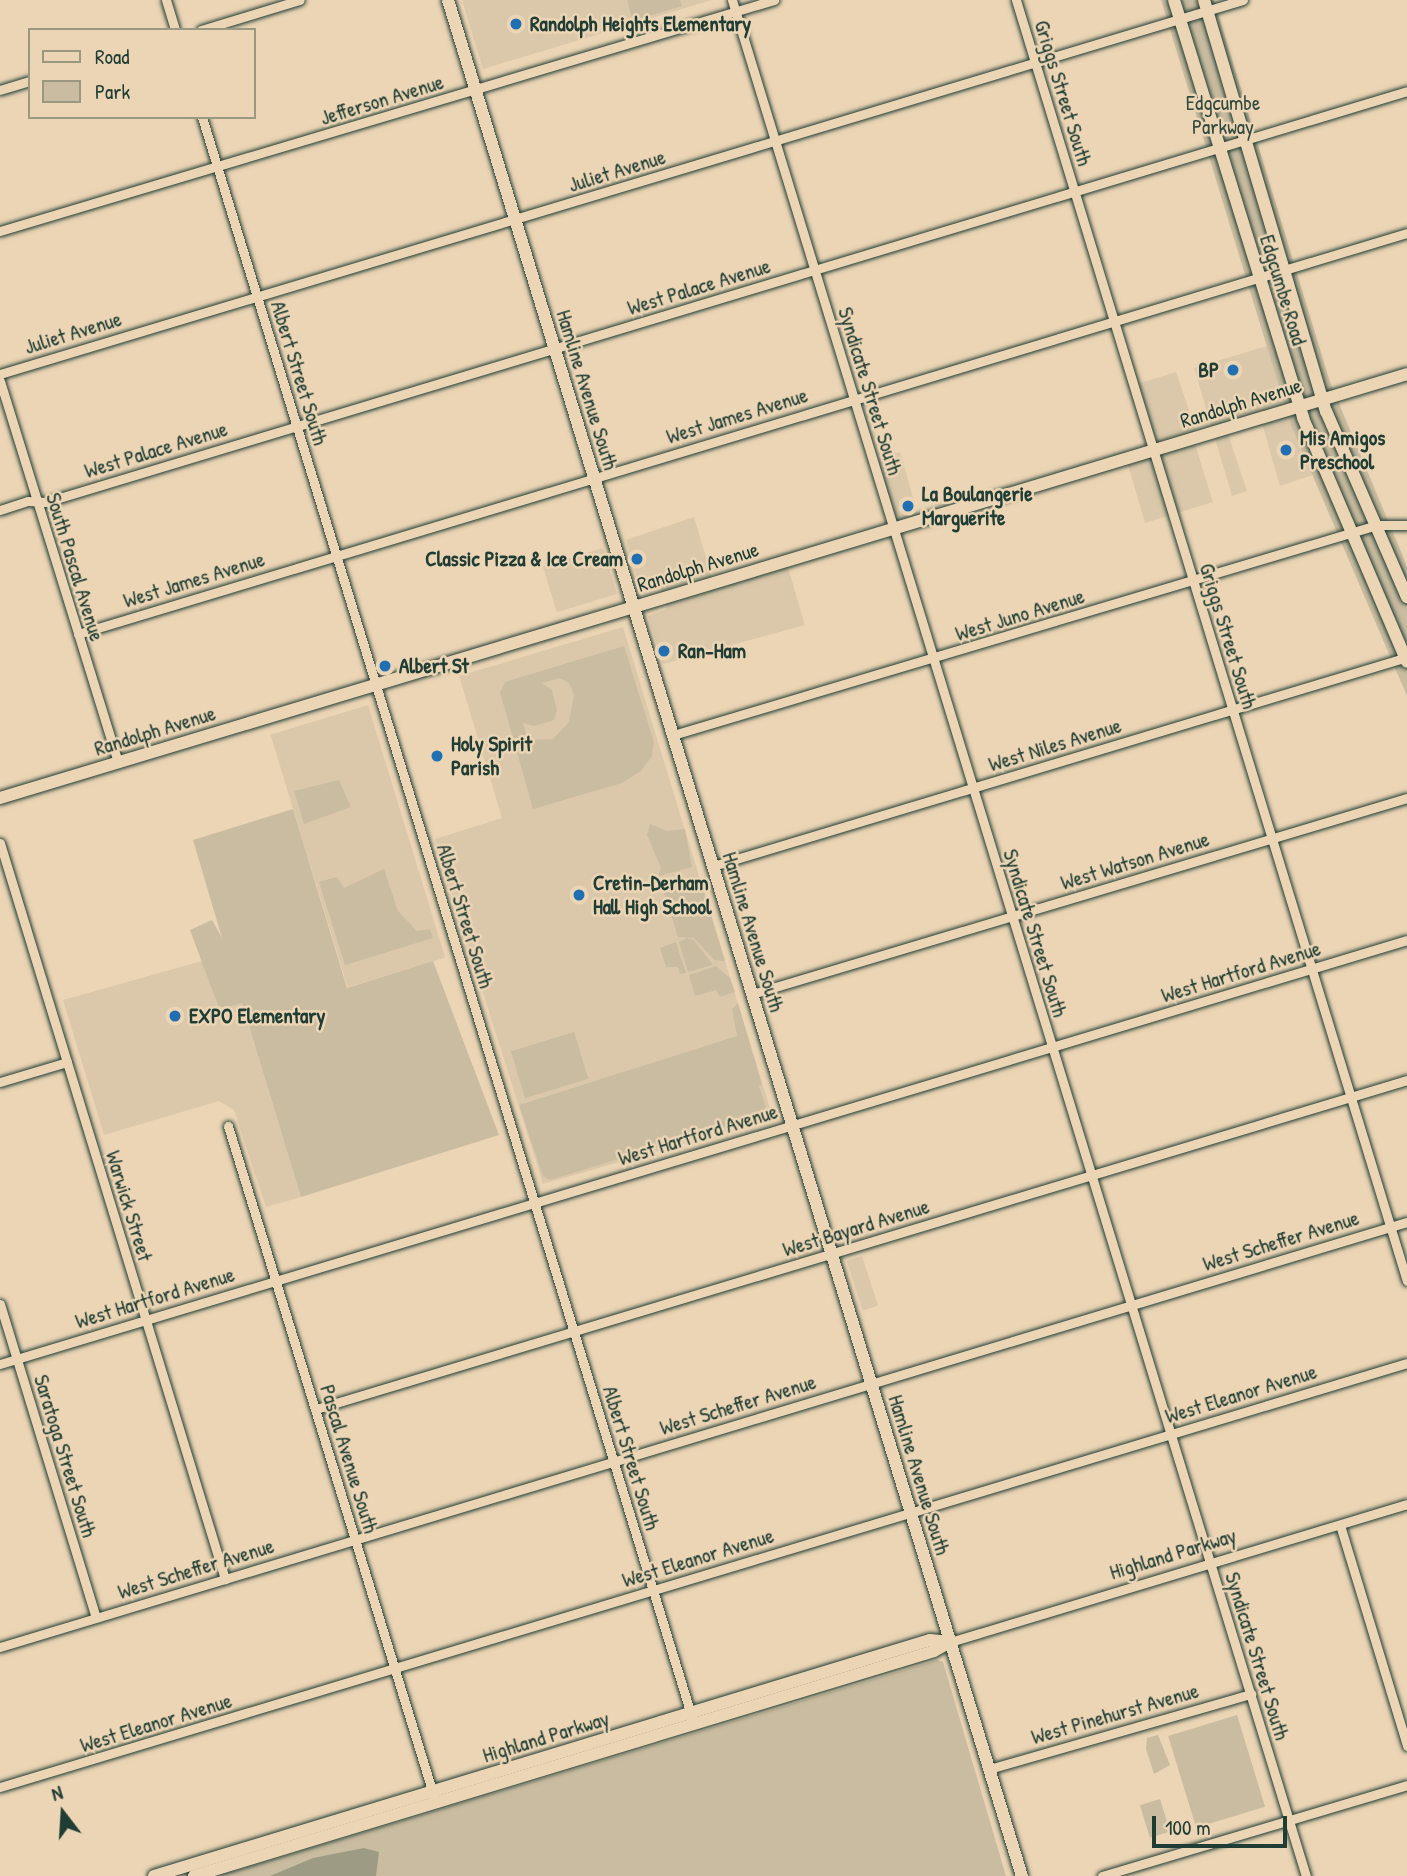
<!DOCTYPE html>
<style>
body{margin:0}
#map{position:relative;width:1407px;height:1876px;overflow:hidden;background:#ecd5b5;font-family:"Patrick Hand",sans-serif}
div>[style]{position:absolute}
.built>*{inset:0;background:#dbc8aa;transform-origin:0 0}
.green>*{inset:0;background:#cabca0;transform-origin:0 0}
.water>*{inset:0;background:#9d9b84}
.roads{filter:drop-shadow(0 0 2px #1f3d34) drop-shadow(0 0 2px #1f3d34)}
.street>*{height:9px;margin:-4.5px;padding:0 4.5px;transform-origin:4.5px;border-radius:4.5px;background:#ecd5b5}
.secondary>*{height:12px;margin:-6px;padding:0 6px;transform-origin:6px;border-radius:6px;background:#ecd5b5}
.dots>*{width:19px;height:19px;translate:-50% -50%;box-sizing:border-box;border:4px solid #ecd5b5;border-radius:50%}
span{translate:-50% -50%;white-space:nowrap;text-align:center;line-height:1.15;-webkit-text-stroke:5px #ecd5b5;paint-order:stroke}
.poi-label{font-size:21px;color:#1f3d34;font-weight:700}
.left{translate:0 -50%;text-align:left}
.right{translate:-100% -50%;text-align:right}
.street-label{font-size:21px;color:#1f3d34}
.park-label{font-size:21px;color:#304a3f}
.legend{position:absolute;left:28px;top:28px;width:228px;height:91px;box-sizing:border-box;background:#ecd5b5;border:2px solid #9a9881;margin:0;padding:9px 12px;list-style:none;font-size:21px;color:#1f3d34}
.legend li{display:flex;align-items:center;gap:14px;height:35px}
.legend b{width:35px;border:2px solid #9a9881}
.north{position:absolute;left:28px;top:1778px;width:70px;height:70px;-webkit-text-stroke:5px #ecd5b5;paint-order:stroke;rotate:343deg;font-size:19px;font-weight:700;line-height:28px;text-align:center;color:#1f3d34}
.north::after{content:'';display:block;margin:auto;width:24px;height:32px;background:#1f3d34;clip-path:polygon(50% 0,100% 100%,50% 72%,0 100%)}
.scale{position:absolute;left:1152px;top:1816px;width:135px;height:32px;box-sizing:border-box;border:4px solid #1f3d34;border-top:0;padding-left:9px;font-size:21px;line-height:24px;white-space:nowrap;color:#1f3d34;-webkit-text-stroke:5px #ecd5b5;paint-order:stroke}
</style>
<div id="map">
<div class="built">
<i style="clip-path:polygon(462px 0,712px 0,483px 69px)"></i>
<i style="clip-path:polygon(1267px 346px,1313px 475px,1280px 486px,1261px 420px,1227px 431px,1247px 491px,1232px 496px,1194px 368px)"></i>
<i style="clip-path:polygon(1176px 372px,1199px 439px,1194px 441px,1213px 502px,1145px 523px,1126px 458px,1154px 450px,1134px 385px)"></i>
<i style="left:900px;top:452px;width:72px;height:28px;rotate:74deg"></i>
<i style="clip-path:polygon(694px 517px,714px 584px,786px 561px,805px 625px,663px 664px,648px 616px,667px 609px,660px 585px,641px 590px,626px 540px)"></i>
<i style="left:603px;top:548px;width:48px;height:63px;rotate:73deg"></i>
<i style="clip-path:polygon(623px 627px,773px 1118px,543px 1184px,435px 839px,502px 818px,459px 676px)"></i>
<i style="left:368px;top:705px;width:264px;height:102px;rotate:73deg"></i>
<i style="clip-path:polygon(227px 954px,301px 1197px,266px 1207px,234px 1110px,219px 1101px,104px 1135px,63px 1000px)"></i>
<i style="left:862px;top:1256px;width:52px;height:16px;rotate:72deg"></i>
</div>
<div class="green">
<i style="clip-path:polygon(627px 0,680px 0,682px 6px,633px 21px)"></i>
<i style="clip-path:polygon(1161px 0,1214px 0,1330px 382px,1407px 566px,1407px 696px,1291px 425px)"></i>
<i style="clip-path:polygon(evenodd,624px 646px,654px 742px,652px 756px,641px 771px,622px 783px,533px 809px,500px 692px,505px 682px,624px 646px,559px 678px,569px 683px,574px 695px,569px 722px,553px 739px,528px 740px,523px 723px,534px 726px,554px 720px,557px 711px,552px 690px,542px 683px,559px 678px)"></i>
<i style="clip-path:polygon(339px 780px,351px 807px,304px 824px,294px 791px)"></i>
<i style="clip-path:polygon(293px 809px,347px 988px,433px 961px,499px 1135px,301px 1197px,242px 1003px,225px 1008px,218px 1005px,190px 930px,212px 920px,222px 938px,193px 840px)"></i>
<i style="clip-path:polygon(650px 824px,667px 831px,685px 829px,692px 867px,658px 876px,661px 868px,647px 835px)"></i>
<i style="clip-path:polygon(384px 869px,398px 911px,417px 931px,430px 929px,433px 938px,345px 965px,319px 882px,337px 877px,344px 888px)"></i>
<i style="clip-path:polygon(694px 876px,700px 878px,725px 961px,714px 960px,694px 938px,678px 937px,662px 886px)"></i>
<i style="clip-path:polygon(687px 938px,694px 940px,713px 965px,688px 972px,679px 942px)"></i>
<i style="clip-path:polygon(676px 942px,679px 952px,686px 973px,680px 974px,678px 967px,666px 967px,660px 948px)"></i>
<i style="clip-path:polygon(716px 966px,730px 978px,735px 992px,720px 997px,716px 990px,695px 996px,689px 975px)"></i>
<i style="clip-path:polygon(738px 1003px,762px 1085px,759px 1086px,766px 1108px,763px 1115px,550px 1180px,543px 1176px,519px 1105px,737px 1036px,732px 1009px)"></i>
<i style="left:574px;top:1032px;width:49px;height:66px;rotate:73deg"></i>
<i style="clip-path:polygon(937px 1660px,943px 1662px,1006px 1876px,219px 1876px)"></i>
<i style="left:1237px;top:1715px;width:96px;height:72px;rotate:73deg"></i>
<i style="clip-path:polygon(1158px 1735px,1170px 1765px,1154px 1774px,1146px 1749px,1147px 1738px)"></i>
<i style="left:1160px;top:1799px;width:34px;height:21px;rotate:73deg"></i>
</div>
<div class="water">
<i style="clip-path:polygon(364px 1848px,379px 1852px,376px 1876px,270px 1876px,313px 1858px)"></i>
</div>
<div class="roads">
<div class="street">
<i style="left:166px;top:0;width:31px;rotate:73deg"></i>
<i style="left:732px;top:0;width:1962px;rotate:72.99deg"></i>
<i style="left:1016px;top:0;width:1339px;rotate:73.03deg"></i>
<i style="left:201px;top:30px;width:103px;rotate:-16.9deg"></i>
<i style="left:0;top:90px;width:31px;rotate:-17deg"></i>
<i style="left:202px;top:117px;width:1674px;rotate:72.98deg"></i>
<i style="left:0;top:231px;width:808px;rotate:-16.62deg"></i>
<i style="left:0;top:374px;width:1298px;rotate:-16.75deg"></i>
<i style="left:0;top:381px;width:400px;rotate:72.8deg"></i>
<i style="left:0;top:510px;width:29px;rotate:-18deg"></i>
<i style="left:28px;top:501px;width:18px;rotate:3deg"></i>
<i style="left:46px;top:502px;width:1422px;rotate:-16.8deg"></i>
<i style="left:78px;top:634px;width:1388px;rotate:-16.79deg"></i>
<i style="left:673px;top:735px;width:735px;rotate:-16.61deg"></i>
<i style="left:1377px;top:525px;width:30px"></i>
<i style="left:0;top:843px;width:770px;rotate:73deg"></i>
<i style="left:713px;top:866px;width:725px;rotate:-16.76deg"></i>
<i style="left:752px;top:994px;width:684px;rotate:-16.66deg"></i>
<i style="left:0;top:1082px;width:70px;rotate:-16.6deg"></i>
<i style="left:228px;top:1126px;width:702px;rotate:72.93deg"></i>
<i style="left:0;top:1304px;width:328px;rotate:73deg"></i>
<i style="left:0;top:1364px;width:1469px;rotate:-16.77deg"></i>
<i style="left:316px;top:1409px;width:1140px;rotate:-16.78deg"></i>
<i style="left:1340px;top:1525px;width:231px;rotate:73.1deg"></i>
<i style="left:950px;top:1642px;width:477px;rotate:-16.8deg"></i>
<i style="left:0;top:1647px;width:1470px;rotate:-16.81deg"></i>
<i style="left:989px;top:1769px;width:273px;rotate:-16deg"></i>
<i style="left:0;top:1787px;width:1469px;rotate:-16.77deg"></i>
<i style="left:1102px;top:1876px;width:318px;rotate:-16.6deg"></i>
</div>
<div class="secondary">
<i style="left:448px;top:0;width:1962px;rotate:72.99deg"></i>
<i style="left:1174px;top:0;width:437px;rotate:72.8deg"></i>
<i style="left:1303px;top:418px;width:265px;rotate:66.9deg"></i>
<i style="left:1204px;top:0;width:429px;rotate:73.5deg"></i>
<i style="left:1326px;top:411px;width:203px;rotate:66.5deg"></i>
<i style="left:0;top:798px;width:1469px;rotate:-16.77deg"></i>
<i style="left:154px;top:1876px;width:811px;rotate:-16.92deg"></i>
<i style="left:930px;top:1640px;width:20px;rotate:6deg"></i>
<i style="left:194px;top:1876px;width:773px;rotate:-16.91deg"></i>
<i style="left:934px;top:1651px;width:18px;rotate:-29deg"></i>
</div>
</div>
<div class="dots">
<i style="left:516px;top:24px;background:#1f6fb2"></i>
<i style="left:1233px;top:370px;background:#1f6fb2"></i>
<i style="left:1286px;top:450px;background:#1f6fb2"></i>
<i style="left:908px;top:506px;background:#1f6fb2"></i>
<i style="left:637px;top:559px;background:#1f6fb2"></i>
<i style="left:664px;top:651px;background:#1f6fb2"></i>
<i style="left:385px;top:666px;background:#1f6fb2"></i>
<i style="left:437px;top:756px;background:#1f6fb2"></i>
<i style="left:579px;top:895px;background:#1f6fb2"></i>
<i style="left:175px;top:1016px;background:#1f6fb2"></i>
</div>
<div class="poi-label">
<span class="left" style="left:530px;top:24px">Randolph Heights Elementary</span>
<span class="right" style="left:1219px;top:370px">BP</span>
<span class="left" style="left:1300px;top:450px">Mis Amigos<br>Preschool</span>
<span class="left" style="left:922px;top:506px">La Boulangerie<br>Marguerite</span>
<span class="right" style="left:623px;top:559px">Classic Pizza &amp; Ice Cream</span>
<span class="left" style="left:678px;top:651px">Ran-Ham</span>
<span class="left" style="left:399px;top:666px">Albert St</span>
<span class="left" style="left:451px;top:756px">Holy Spirit<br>Parish</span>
<span class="left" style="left:593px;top:895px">Cretin-Derham<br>Hall High School</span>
<span class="left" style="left:189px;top:1016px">EXPO Elementary</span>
</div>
<div class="street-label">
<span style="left:1063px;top:93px;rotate:73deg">Griggs Street South</span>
<span style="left:382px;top:100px;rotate:-17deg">Jefferson Avenue</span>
<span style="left:617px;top:171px;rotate:-17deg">Juliet Avenue</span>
<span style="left:699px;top:287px;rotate:-17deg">West Palace Avenue</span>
<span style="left:1283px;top:290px;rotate:73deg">Edgcumbe Road</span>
<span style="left:73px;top:333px;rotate:-17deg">Juliet Avenue</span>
<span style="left:299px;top:373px;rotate:73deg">Albert Street South</span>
<span style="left:587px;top:390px;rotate:73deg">Hamline Avenue South</span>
<span style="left:870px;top:391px;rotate:73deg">Syndicate Street South</span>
<span style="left:1241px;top:403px;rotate:-17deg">Randolph Avenue</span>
<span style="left:737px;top:416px;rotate:-17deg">West James Avenue</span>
<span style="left:156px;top:450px;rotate:-17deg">West Palace Avenue</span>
<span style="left:75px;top:567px;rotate:73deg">South Pascal Avenue</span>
<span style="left:698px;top:567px;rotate:-17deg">Randolph Avenue</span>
<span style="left:194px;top:580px;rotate:-17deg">West James Avenue</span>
<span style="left:1020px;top:615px;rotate:-17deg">West Juno Avenue</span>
<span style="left:1228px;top:636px;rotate:73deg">Griggs Street South</span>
<span style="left:155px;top:731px;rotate:-17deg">Randolph Avenue</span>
<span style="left:1055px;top:745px;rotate:-17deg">West Niles Avenue</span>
<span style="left:1135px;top:861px;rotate:-17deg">West Watson Avenue</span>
<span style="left:465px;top:916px;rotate:73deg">Albert Street South</span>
<span style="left:753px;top:932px;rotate:73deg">Hamline Avenue South</span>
<span style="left:1035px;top:933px;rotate:73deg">Syndicate Street South</span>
<span style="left:1241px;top:972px;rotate:-17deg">West Hartford Avenue</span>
<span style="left:698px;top:1135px;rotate:-17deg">West Hartford Avenue</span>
<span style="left:129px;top:1206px;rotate:73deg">Warwick Street</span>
<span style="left:856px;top:1228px;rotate:-17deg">West Bayard Avenue</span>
<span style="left:1281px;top:1241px;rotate:-17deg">West Scheffer Avenue</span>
<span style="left:155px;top:1298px;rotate:-17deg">West Hartford Avenue</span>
<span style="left:1241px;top:1394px;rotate:-17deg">West Eleanor Avenue</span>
<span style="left:738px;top:1405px;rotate:-17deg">West Scheffer Avenue</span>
<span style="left:65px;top:1456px;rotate:73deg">Saratoga Street South</span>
<span style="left:631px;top:1458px;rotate:73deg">Albert Street South</span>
<span style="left:349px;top:1459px;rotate:73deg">Pascal Avenue South</span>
<span style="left:919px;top:1475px;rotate:73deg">Hamline Avenue South</span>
<span style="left:1173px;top:1554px;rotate:-17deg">Highland Parkway</span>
<span style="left:698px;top:1558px;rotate:-17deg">West Eleanor Avenue</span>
<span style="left:196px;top:1569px;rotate:-17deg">West Scheffer Avenue</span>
<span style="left:1257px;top:1656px;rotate:73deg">Syndicate Street South</span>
<span style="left:1115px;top:1714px;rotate:-16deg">West Pinehurst Avenue</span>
<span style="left:156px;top:1723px;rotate:-17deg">West Eleanor Avenue</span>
<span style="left:546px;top:1737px;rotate:-17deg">Highland Parkway</span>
</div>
<div class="park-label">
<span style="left:1223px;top:115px">Edgcumbe<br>Parkway</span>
</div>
<ul class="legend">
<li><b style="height:9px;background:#ecd5b5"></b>Road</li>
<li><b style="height:19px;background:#cabca0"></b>Park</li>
</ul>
<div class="north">N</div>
<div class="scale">100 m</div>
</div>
